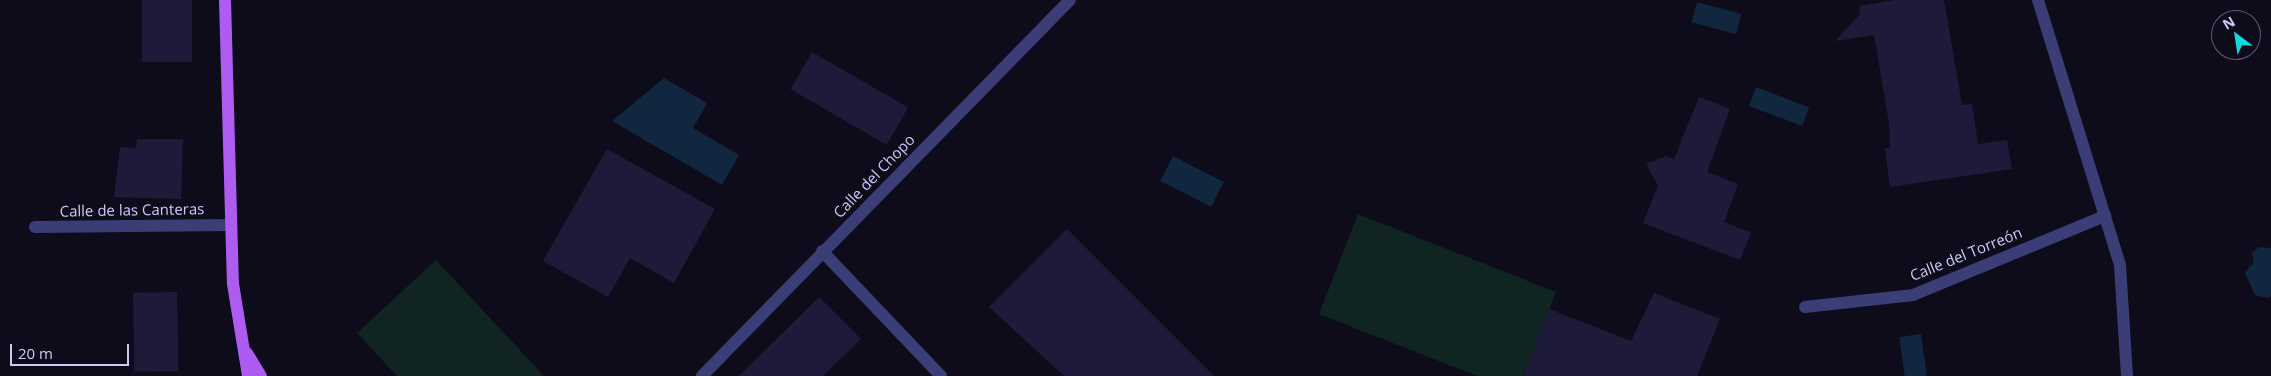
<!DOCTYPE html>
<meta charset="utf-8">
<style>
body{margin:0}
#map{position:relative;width:2271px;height:376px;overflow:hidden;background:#0e0c1b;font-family:"Open Sans",sans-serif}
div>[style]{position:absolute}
.green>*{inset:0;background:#102422}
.water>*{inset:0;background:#11263f;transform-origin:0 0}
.building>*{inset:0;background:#1e1a3a;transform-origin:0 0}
.minor>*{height:12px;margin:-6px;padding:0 6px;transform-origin:6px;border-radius:6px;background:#3b3d76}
.tertiary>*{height:12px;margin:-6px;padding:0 6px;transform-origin:6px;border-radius:6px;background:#3b3d76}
.primary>*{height:12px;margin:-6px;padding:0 6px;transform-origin:6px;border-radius:6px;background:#ae5bf1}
span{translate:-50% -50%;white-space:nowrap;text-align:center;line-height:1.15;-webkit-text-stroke:4px #0e0c1b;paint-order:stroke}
.street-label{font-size:15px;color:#cdcafa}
.north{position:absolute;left:2211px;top:10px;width:50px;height:50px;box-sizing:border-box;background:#0e0c1b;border:1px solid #5a5874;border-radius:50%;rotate:329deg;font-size:14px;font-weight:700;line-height:20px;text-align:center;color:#cdcafa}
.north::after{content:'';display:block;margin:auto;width:18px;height:22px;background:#13d8de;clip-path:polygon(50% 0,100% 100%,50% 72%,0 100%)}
.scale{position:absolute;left:10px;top:344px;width:119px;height:22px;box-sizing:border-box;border:2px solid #cdcafa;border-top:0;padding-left:6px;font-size:15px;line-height:18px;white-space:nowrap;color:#cdcafa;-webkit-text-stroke:4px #0e0c1b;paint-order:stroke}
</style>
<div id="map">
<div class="green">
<i style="clip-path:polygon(1358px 214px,1556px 292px,1523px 376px,1477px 376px,1319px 314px)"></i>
<i style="clip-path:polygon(436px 260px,544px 376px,397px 376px,357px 333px)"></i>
</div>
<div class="water">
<i style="left:1697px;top:2px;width:46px;height:21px;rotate:15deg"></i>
<i style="clip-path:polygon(664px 78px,707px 103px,693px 128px,739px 155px,722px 185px,612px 121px)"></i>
<i style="left:1756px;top:87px;width:57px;height:20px;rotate:21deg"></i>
<i style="left:1173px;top:156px;width:57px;height:28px;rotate:27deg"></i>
<i style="clip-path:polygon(2259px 247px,2271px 248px,2271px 296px,2267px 298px,2255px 295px,2245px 273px,2254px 262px,2252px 253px)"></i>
<i style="left:1921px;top:334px;width:42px;height:22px;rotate:82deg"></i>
</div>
<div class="building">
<i style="left:142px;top:0;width:50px;height:62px"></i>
<i style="clip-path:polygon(1895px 0,1944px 0,1962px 105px,1972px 104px,1978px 144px,2007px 140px,2012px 169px,1890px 187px,1885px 148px,1890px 148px,1889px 123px,1874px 35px,1835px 41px,1860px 14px,1859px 6px)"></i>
<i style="left:812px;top:52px;width:111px;height:43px;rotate:30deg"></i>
<i style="clip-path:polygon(1699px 97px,1730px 109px,1707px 172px,1738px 184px,1724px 222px,1751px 233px,1740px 260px,1643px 223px,1658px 186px,1646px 164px,1666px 156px,1674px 159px)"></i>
<i style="clip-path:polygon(137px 139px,183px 139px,181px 199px,114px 197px,120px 147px,136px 148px)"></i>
<i style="clip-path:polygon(607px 149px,715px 209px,674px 283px,630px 258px,608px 297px,543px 261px)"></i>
<i style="clip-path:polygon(1067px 229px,1214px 376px,1064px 376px,989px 307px)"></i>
<i style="left:177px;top:292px;width:79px;height:44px;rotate:89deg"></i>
<i style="clip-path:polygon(1654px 293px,1720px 319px,1697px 376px,1523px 376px,1549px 309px,1631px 341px)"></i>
<i style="clip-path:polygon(819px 297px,861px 339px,823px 376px,739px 376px)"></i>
</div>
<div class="minor">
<i style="left:35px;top:227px;width:195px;rotate:-0.6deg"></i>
<i style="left:822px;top:251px;width:173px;rotate:46.4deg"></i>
<i style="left:1805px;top:307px;width:109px;rotate:-6.3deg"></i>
<i style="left:1913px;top:295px;width:208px;rotate:-22.4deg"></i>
<i style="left:702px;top:376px;width:526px;rotate:-45.62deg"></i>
</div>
<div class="tertiary">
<i style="left:2038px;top:0;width:277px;rotate:72.8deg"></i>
<i style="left:2120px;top:265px;width:111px;rotate:86.4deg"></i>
</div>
<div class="primary">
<i style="left:225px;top:0;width:284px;rotate:88.4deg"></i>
<i style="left:233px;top:284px;width:93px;rotate:80.7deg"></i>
<i style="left:247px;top:353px;width:27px;rotate:59deg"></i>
</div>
<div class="street-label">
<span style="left:874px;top:176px;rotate:-46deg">Calle del Chopo</span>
<span style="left:132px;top:210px;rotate:-1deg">Calle de las Canteras</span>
<span style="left:1966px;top:254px;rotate:-22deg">Calle del Torreón</span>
</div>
<div class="north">N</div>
<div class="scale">20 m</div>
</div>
